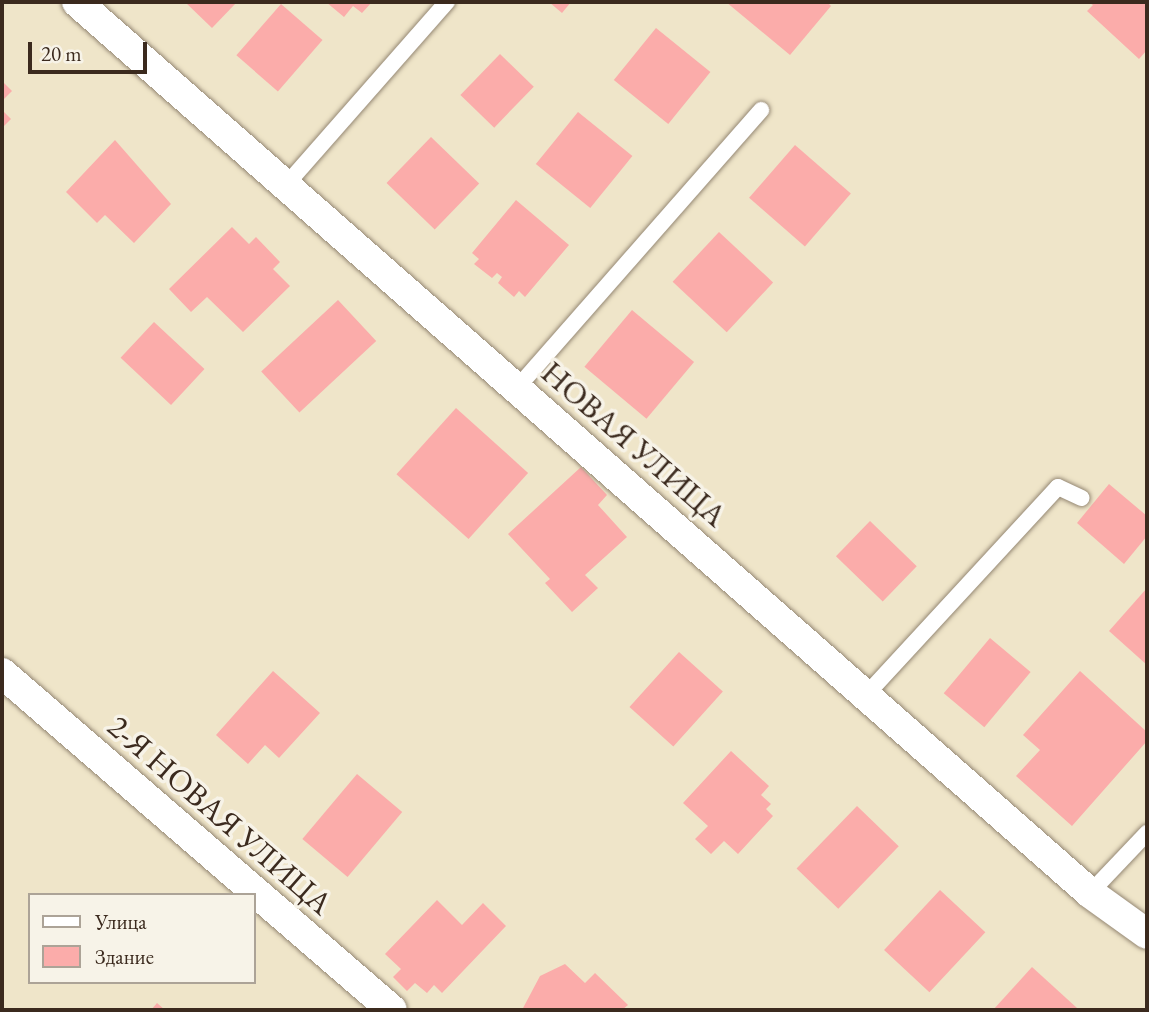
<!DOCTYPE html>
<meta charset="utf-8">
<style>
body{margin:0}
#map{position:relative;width:1149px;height:1012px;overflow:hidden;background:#efe5c9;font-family:"EB Garamond",serif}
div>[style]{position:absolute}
.building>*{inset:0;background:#fbacaa;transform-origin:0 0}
.roads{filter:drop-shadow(0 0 2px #958874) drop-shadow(0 0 2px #958874)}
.lane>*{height:16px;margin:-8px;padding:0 8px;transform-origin:8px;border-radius:8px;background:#fff}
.street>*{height:30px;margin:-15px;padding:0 15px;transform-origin:15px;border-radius:15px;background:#fff}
span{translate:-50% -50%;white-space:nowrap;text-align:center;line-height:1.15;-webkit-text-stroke:7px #f7f3e8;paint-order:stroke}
.street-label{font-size:32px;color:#3b2a1e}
.frame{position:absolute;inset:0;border:4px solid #3b2a1e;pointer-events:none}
.legend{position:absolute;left:28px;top:893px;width:228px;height:91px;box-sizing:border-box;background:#f7f3e8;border:2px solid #aca397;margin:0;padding:9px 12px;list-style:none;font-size:21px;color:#3b2a1e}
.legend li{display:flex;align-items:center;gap:14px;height:35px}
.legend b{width:35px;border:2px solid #aca397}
.scale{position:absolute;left:28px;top:42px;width:119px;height:32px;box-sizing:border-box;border:4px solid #3b2a1e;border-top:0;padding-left:9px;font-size:21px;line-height:24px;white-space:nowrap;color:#3b2a1e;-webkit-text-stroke:5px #f7f3e8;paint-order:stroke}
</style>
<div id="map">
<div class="building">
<i style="clip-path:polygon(185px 2px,237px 2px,212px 28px)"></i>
<i style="clip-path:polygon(326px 2px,372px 2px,362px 13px,353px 6px,344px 17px)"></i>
<i style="clip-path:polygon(549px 2px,571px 2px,562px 13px)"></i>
<i style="clip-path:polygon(726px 2px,827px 2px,831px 6px,790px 55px)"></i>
<i style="clip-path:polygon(1088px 2px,1147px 2px,1147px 50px,1139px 59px,1087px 11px,1093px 5px)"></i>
<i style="left:281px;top:4px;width:55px;height:68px;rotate:41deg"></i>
<i style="left:656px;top:28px;width:70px;height:67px;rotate:39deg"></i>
<i style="left:500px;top:54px;width:47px;height:57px;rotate:44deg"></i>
<i style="clip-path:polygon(2px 81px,12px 91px,2px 101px)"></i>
<i style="clip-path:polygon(2px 110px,11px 119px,2px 128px)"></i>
<i style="left:578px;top:112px;width:70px;height:67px;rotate:39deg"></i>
<i style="left:431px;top:137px;width:67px;height:64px;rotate:44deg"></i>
<i style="clip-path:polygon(115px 140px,171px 204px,134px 243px,105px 215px,97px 223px,66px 192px)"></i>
<i style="left:795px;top:145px;width:74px;height:70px;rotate:41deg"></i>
<i style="clip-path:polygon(516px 200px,569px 245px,525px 297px,519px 291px,514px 297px,498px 283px,502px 277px,497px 273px,492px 278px,474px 264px,479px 259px,472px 253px)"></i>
<i style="clip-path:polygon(232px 227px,249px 244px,256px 237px,280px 262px,273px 269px,290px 286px,243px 332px,207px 297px,191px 312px,169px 289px)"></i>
<i style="left:719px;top:232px;width:74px;height:68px;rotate:43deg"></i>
<i style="left:338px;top:300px;width:56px;height:105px;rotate:47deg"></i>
<i style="left:632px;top:310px;width:81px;height:74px;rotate:40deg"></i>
<i style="left:154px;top:322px;width:69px;height:49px;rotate:43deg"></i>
<i style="left:456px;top:408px;width:97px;height:89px;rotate:42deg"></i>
<i style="clip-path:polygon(581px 467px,607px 495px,598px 505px,627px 537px,585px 575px,598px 588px,572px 612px,545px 583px,550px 579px,508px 534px)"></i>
<i style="clip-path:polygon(1109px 484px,1147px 516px,1147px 536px,1124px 564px,1077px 523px)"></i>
<i style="left:870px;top:521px;width:65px;height:49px;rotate:44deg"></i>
<i style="clip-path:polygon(1147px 588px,1147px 665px,1109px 631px)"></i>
<i style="left:990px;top:638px;width:53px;height:72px;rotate:40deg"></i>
<i style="left:679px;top:652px;width:59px;height:74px;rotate:42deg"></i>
<i style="clip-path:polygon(273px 671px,320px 713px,279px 758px,265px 745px,248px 764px,216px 735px)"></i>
<i style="clip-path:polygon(1080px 671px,1147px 732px,1147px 741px,1072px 826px,1016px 776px,1040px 750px,1023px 735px)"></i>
<i style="clip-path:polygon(731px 751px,769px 786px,761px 795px,771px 804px,766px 809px,773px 816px,738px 854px,724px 841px,711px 854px,695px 839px,708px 826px,683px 803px)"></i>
<i style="left:357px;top:774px;width:59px;height:85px;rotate:40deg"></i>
<i style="left:857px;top:806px;width:58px;height:87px;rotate:44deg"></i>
<i style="left:940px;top:890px;width:62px;height:82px;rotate:43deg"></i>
<i style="clip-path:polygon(437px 900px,462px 925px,483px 903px,506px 926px,442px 993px,434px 985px,427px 993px,415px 983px,407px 991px,393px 977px,401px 969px,385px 954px)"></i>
<i style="clip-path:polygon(565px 964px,585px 983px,595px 973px,628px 1005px,622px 1010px,522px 1010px,540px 976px)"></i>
<i style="clip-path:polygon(1032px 967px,1077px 1008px,1075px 1010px,993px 1010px)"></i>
<i style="clip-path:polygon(157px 1003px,165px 1010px,151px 1010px)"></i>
</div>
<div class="roads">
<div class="lane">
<i style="left:286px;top:185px;width:244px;rotate:-48.7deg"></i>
<i style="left:517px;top:388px;width:370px;rotate:-48.7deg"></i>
<i style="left:866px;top:695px;width:283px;rotate:-47.3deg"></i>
<i style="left:1058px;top:487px;width:26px;rotate:25deg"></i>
<i style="left:1090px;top:893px;width:83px;rotate:-46.5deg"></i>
</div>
<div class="street">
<i style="left:77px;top:2px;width:1349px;rotate:41.33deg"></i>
<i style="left:1090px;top:893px;width:70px;rotate:35.7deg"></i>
<i style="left:2px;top:673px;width:515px;rotate:40.83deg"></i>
</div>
</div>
<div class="street-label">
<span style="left:634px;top:444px;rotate:41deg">НОВАЯ УЛИЦА</span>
<span style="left:220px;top:815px;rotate:41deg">2-Я НОВАЯ УЛИЦА</span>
</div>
<div class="frame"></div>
<ul class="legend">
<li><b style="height:9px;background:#fff"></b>Улица</li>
<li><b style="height:19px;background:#fbacaa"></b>Здание</li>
</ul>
<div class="scale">20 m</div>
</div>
